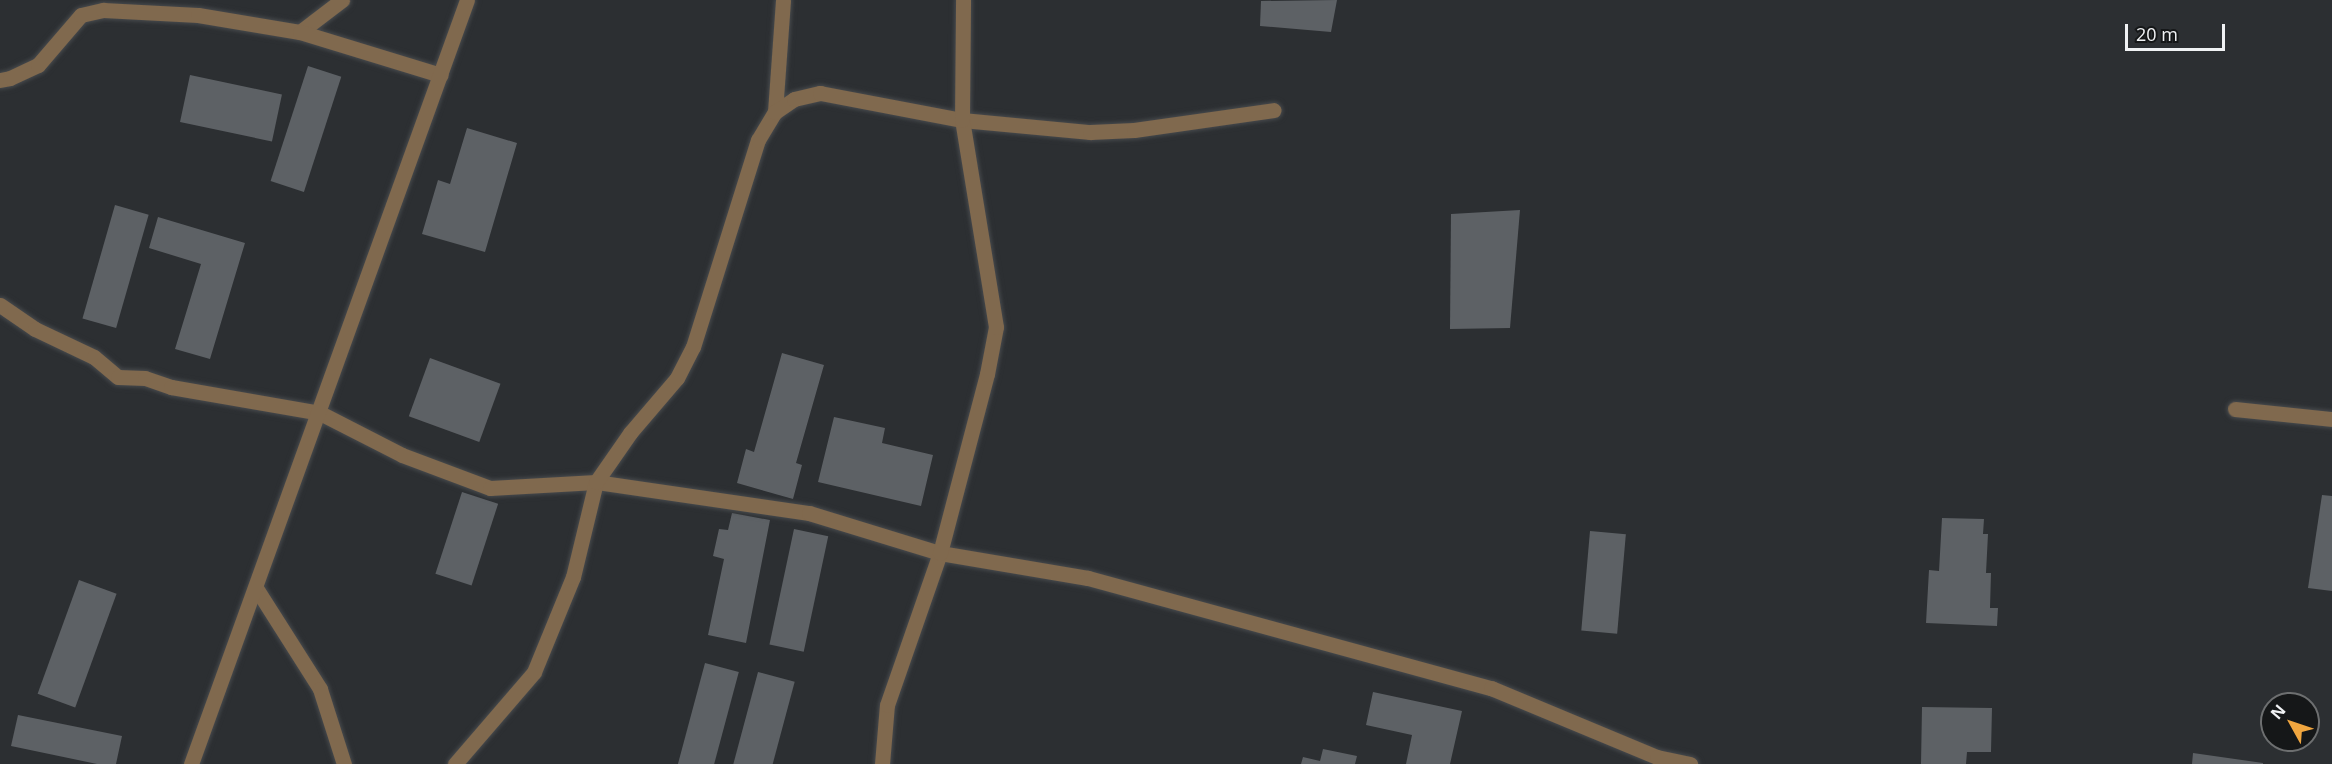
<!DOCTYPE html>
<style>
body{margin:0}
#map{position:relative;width:2332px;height:764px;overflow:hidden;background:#2c2f32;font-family:"Open Sans",sans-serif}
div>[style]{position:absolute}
.building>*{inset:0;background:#5d6165;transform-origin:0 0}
.roads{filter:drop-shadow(0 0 2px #474a4d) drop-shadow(0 0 2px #474a4d)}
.street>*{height:15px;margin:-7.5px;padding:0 7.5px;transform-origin:7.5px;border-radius:7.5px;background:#80694e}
span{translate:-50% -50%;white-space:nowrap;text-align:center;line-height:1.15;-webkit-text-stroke:4.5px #151718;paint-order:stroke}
.north{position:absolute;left:2260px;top:692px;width:60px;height:60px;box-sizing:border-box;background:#151718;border:2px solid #6d6f70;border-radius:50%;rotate:310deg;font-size:16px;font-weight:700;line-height:24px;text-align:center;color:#f0f2f4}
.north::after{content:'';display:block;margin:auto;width:21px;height:27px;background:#f0a63f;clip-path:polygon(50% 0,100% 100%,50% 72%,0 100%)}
.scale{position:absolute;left:2125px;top:24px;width:100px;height:27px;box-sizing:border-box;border:3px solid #f0f2f4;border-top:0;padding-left:8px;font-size:18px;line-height:21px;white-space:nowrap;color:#f0f2f4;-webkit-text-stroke:4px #151718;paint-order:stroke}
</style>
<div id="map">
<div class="building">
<i style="clip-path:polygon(1337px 0,1331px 32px,1260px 26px,1261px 1px)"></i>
<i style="left:308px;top:66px;width:35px;height:121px;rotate:18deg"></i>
<i style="left:190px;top:75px;width:94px;height:48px;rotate:12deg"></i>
<i style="clip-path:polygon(467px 128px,517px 143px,485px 252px,422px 234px,438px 180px,450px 184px)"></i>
<i style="left:115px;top:205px;width:35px;height:118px;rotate:16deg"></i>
<i style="clip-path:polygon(1520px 210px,1510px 328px,1450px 329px,1451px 214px)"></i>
<i style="clip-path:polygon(158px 217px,245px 243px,210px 359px,175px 349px,201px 264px,149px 248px)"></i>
<i style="clip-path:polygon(782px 353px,824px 365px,796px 463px,802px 465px,793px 499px,737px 483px,746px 449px,754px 452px)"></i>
<i style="left:430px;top:358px;width:75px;height:62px;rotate:20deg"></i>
<i style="clip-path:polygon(834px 417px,885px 428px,882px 443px,933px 455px,921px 506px,818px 482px)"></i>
<i style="left:462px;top:492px;width:38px;height:86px;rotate:18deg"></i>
<i style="clip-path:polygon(2322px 495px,2332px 496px,2332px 591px,2308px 588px)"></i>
<i style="clip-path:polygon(732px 513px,770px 520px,746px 643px,708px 635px,724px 559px,713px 556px,719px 529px,728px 530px)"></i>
<i style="clip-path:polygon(1942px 518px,1984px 519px,1983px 534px,1988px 534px,1986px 573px,1991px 573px,1990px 608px,1998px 608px,1997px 626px,1926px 623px,1929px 570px,1939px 571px)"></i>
<i style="left:794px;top:529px;width:35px;height:118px;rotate:12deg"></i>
<i style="left:1590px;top:531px;width:36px;height:100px;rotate:5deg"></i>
<i style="left:79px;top:580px;width:40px;height:121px;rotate:20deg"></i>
<i style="left:705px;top:663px;width:35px;height:105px;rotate:15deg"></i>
<i style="left:758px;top:672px;width:38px;height:96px;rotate:15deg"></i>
<i style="clip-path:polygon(1373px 692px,1462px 711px,1450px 764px,1406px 764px,1412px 735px,1366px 725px)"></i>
<i style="clip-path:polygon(1922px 707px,1992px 708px,1991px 752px,1967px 752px,1966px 764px,1921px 764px)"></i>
<i style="clip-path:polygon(18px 715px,122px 736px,116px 764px,97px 764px,11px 746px)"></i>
<i style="clip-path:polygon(1323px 749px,1357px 756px,1355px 764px,1301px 764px,1303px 757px,1320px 761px)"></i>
<i style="clip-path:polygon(2193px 753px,2263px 763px,2263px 764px,2192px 764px)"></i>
</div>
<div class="roads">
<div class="street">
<i style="left:300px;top:32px;width:53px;rotate:-37.3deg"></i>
<i style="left:0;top:80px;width:10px;rotate:-11deg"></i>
<i style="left:10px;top:78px;width:31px;rotate:-25deg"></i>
<i style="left:38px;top:65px;width:66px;rotate:-49.3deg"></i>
<i style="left:81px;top:15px;width:23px;rotate:-13deg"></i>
<i style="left:103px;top:10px;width:95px;rotate:3deg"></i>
<i style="left:198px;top:15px;width:103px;rotate:9.5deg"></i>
<i style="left:300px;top:32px;width:147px;rotate:17deg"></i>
<i style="left:775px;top:112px;width:112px;rotate:-85.9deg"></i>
<i style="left:0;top:305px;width:42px;rotate:34.4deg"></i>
<i style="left:35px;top:329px;width:65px;rotate:25.4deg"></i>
<i style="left:94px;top:357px;width:31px;rotate:40deg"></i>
<i style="left:118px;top:377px;width:27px;rotate:2deg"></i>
<i style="left:145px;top:378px;width:28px;rotate:19deg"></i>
<i style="left:171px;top:387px;width:151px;rotate:9.9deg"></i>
<i style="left:320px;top:413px;width:92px;rotate:27.1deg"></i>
<i style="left:402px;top:455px;width:94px;rotate:20.6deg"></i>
<i style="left:490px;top:488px;width:106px;rotate:-3.2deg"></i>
<i style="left:596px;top:482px;width:215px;rotate:8.3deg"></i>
<i style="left:809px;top:513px;width:137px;rotate:17deg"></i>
<i style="left:940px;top:553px;width:150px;rotate:9.6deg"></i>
<i style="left:1088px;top:578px;width:418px;rotate:15.3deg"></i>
<i style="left:1491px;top:688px;width:180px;rotate:22.6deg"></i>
<i style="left:1657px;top:757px;width:34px;rotate:12deg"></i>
<i style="left:2235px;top:409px;width:98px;rotate:5.9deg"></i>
<i style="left:256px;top:588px;width:120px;rotate:57.6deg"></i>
<i style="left:320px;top:689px;width:79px;rotate:72.3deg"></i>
<i style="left:191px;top:764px;width:812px;rotate:-70.14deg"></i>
<i style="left:455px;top:764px;width:121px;rotate:-49.3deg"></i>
<i style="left:534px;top:672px;width:103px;rotate:-67.7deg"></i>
<i style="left:573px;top:577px;width:98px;rotate:-76.4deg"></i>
<i style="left:596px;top:482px;width:60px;rotate:-55.2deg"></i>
<i style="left:630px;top:433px;width:72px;rotate:-49.5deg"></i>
<i style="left:677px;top:378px;width:35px;rotate:-63deg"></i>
<i style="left:693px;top:347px;width:217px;rotate:-72.6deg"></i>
<i style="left:758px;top:140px;width:33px;rotate:-59deg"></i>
<i style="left:775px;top:112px;width:23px;rotate:-34deg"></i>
<i style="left:794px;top:99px;width:27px;rotate:-13deg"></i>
<i style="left:820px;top:93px;width:145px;rotate:10.8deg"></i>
<i style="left:962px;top:120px;width:129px;rotate:5.4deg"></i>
<i style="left:1090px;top:132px;width:44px;rotate:-2.6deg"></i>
<i style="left:1134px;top:130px;width:141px;rotate:-8.1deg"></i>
<i style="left:882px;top:764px;width:59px;rotate:-85.2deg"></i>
<i style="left:887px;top:705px;width:161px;rotate:-70.8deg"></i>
<i style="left:940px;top:553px;width:185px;rotate:-75.3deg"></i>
<i style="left:987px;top:374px;width:48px;rotate:-79.2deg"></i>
<i style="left:996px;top:327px;width:210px;rotate:-99.3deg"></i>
<i style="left:962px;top:120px;width:120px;rotate:-89.5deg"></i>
</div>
</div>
<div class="north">N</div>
<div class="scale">20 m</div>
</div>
